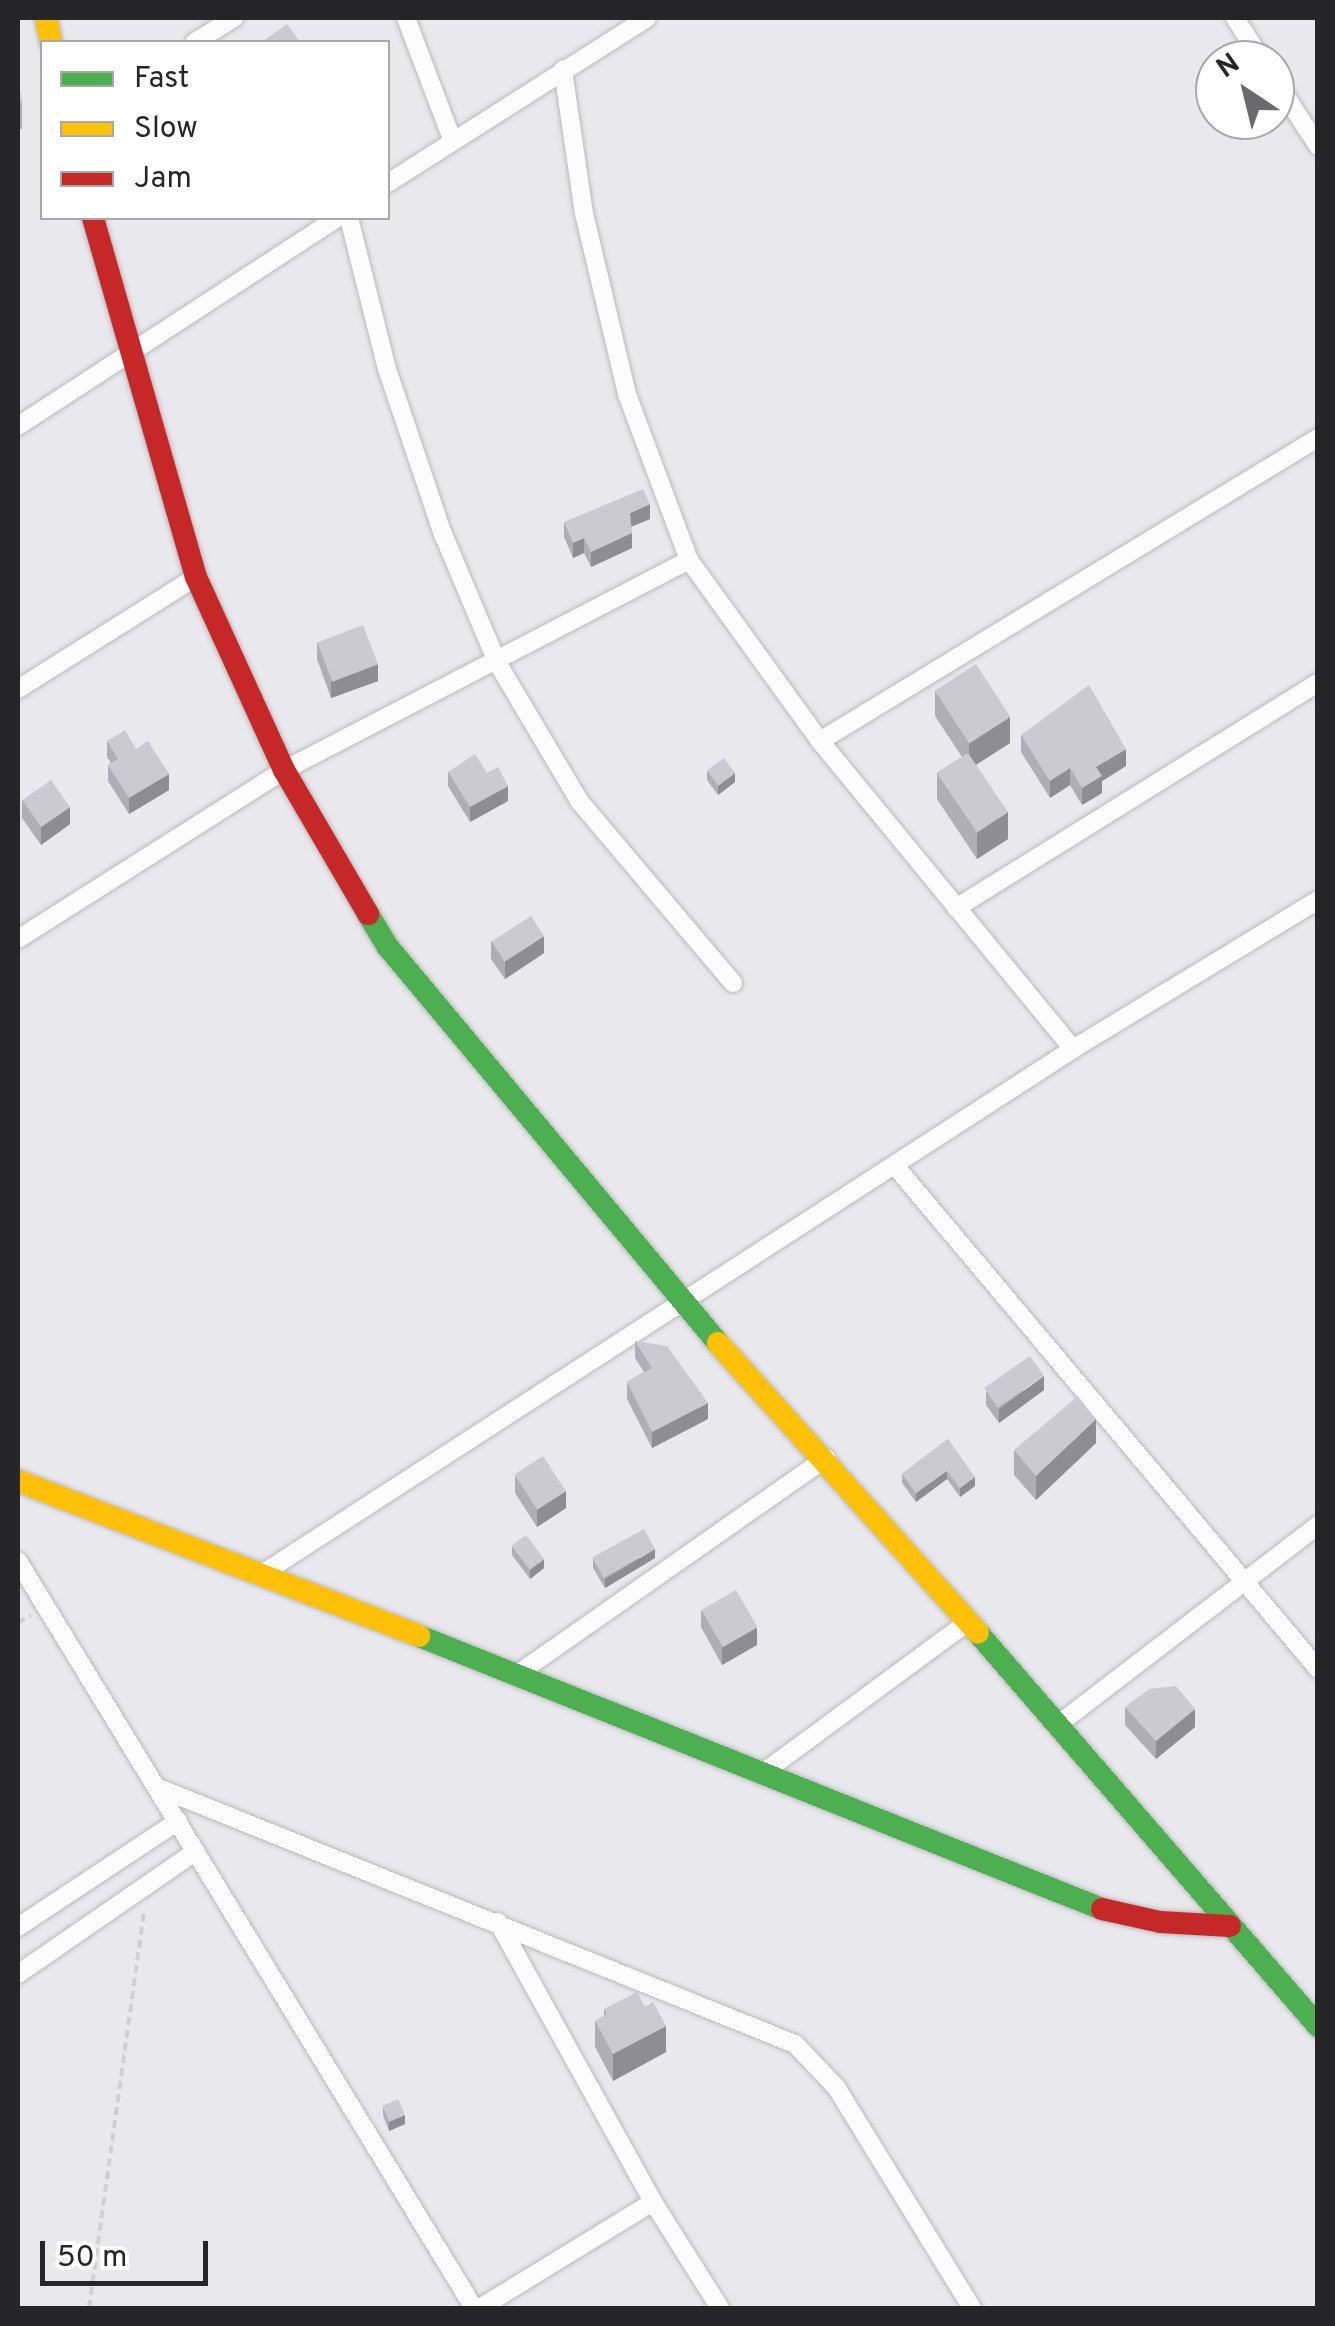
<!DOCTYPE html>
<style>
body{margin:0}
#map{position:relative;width:1335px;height:2326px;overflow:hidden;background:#e9e8ec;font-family:Overpass,sans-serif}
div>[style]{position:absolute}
.path>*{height:4px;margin-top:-2px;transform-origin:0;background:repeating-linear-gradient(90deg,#d0d0d1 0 8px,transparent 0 13px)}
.roads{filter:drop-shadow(0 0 2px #bab9bc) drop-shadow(0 0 2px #bab9bc)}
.street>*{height:18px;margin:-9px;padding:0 9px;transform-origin:9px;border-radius:9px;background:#fcfcfc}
.fast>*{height:22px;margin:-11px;padding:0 11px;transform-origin:11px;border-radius:11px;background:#4caf50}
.slow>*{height:22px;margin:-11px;padding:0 11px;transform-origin:11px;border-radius:11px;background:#ffc107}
.jam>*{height:22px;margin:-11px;padding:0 11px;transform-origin:11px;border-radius:11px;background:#c62828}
.wall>*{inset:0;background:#afadb5}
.shaded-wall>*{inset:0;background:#8e8d93}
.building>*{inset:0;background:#cbc9d2;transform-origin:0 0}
span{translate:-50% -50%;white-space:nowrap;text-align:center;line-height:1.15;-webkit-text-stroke:8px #fff;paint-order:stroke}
.frame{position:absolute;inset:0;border:20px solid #262528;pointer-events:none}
.legend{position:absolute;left:40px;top:40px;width:350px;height:180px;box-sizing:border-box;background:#fff;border:2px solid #a8a8a9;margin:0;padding:12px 18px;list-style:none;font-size:30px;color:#262528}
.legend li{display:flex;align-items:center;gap:20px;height:50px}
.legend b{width:50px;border:2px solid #a8a8a9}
.north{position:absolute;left:1195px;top:40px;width:100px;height:100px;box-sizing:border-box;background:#fff;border:2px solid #a8a8a9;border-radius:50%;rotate:325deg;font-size:28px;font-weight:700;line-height:40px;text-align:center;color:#262528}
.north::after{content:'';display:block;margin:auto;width:35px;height:45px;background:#6a696d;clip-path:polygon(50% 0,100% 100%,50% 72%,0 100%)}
.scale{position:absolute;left:40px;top:2241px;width:168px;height:45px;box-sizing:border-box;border:5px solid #262528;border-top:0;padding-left:12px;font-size:30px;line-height:35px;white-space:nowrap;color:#262528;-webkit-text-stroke:8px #fff;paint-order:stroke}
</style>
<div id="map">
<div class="path">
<i style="left:18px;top:1623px;width:15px;rotate:-32deg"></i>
<i style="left:89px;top:2308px;width:400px;rotate:-82.1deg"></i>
</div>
<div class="roads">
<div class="street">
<i style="left:406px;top:18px;width:129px;rotate:69.2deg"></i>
<i style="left:1235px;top:18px;width:50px;rotate:57.3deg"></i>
<i style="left:195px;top:42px;width:46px;rotate:-31.6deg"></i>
<i style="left:1275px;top:80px;width:79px;rotate:56.9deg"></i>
<i style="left:388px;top:183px;width:307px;rotate:-32.5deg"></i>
<i style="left:349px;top:218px;width:156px;rotate:75.9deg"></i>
<i style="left:387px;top:369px;width:174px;rotate:71.3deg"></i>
<i style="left:443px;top:534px;width:141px;rotate:67.1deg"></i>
<i style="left:498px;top:664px;width:161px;rotate:59.3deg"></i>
<i style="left:580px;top:802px;width:237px;rotate:49.8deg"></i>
<i style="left:18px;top:426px;width:381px;rotate:-33.1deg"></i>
<i style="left:689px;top:560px;width:223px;rotate:54.1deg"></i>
<i style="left:820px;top:741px;width:399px;rotate:50.6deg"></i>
<i style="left:18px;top:689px;width:210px;rotate:-32.2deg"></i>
<i style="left:820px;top:741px;width:583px;rotate:-31.32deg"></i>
<i style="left:956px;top:908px;width:426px;rotate:-31.9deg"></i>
<i style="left:18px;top:939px;width:315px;rotate:-32.4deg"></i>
<i style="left:284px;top:770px;width:456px;rotate:-27.4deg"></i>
<i style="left:689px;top:560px;width:177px;rotate:-110.5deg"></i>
<i style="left:627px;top:394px;width:185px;rotate:-103.4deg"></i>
<i style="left:584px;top:214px;width:146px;rotate:-98.3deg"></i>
<i style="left:896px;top:1167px;width:656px;rotate:49.95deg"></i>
<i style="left:18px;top:1561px;width:875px;rotate:58.6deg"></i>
<i style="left:265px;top:1572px;width:962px;rotate:-32.91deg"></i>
<i style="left:1073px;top:1049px;width:287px;rotate:-31.3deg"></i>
<i style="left:519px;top:1673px;width:375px;rotate:-35deg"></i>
<i style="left:1059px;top:1724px;width:327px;rotate:-37.5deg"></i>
<i style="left:767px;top:1770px;width:251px;rotate:-36.4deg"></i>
<i style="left:159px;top:1788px;width:686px;rotate:21.93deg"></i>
<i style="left:795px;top:2044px;width:59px;rotate:46.4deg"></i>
<i style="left:836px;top:2087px;width:259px;rotate:58.4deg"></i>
<i style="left:498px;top:1922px;width:320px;rotate:61deg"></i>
<i style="left:653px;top:2202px;width:125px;rotate:57.7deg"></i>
<i style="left:18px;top:1927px;width:192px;rotate:-33.5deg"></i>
<i style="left:18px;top:1974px;width:216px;rotate:-34.6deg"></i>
<i style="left:480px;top:2308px;width:203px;rotate:-31.5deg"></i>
</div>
<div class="fast">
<i style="left:368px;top:914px;width:39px;rotate:59deg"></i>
<i style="left:388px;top:947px;width:515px;rotate:50.19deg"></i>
<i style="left:978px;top:1633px;width:520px;rotate:49.14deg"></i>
<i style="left:419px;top:1636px;width:736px;rotate:21.79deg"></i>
</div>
<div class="slow">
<i style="left:46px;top:18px;width:25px;rotate:78deg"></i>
<i style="left:718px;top:1343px;width:389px;rotate:48.1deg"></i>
<i style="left:18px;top:1481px;width:430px;rotate:21.1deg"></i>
</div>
<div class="jam">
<i style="left:93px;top:218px;width:373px;rotate:74deg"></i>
<i style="left:196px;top:577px;width:212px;rotate:65.5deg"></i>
<i style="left:284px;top:770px;width:167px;rotate:59.7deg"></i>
<i style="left:1102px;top:1909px;width:59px;rotate:12.6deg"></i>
<i style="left:1160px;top:1922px;width:70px;rotate:3.3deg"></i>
</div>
</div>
<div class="wall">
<i style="clip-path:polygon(18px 82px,22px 102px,22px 129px,18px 129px)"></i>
<i style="clip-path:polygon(650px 519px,631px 527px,632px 548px,591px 567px,584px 553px,573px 558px,564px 537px,564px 522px)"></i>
<i style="clip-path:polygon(317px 642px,378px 681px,331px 698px,317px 659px)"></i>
<i style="clip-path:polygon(935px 690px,1010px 743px,976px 765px,1008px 839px,977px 859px,937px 799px,937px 773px,962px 757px,935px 716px)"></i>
<i style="clip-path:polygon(1021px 735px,1126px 766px,1102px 781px,1102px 793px,1082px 805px,1070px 785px,1050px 798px,1021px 752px)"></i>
<i style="clip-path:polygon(107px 741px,136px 749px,169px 790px,129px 814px,108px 781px,108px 765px,111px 763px,107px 757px)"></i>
<i style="clip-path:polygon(707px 771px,735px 782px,718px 795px,707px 780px)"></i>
<i style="clip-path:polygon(448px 772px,487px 773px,508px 801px,470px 822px,448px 786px)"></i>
<i style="clip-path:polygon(22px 800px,70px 824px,41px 845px,22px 818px)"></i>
<i style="clip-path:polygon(491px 941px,544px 953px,505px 979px,491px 959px)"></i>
<i style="clip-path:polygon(635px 1341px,708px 1419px,652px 1448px,627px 1399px,627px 1382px,644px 1372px,635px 1358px)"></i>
<i style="clip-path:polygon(1044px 1390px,999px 1423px,986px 1405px,986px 1391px)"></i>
<i style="clip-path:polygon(948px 1439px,975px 1486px,960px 1497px,947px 1479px,916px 1502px,902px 1483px,902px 1474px)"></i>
<i style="clip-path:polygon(1096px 1443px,1036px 1500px,1014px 1475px,1014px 1450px)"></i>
<i style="clip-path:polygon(515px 1475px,566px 1508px,537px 1527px,515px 1493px)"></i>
<i style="clip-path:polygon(512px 1546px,544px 1568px,530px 1579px,512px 1555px)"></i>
<i style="clip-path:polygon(655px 1558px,605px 1588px,593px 1568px,593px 1559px)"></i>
<i style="clip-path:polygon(701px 1610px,757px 1645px,722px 1665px,701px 1627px)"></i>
<i style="clip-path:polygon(1125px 1707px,1195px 1727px,1156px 1759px,1125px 1725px)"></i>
<i style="clip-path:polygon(604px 2009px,666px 2052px,613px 2081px,595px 2047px,595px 2021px,604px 2016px)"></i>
<i style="clip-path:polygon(383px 2106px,405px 2124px,389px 2131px,383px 2115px)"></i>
</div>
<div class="shaded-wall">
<i style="clip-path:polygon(650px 504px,650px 519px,630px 527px,630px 513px)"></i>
<i style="clip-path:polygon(632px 533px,632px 548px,591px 567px,591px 552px)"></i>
<i style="clip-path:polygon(584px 538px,584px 553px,573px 558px,573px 543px)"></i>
<i style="clip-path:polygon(378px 664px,378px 681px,331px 698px,331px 681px)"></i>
<i style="clip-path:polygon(1010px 717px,1010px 743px,969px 769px,969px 743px)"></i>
<i style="clip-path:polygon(1126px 749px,1126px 766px,1102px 781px,1102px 793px,1082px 805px,1082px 788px,1096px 767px)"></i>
<i style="clip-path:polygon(1070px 768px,1070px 785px,1050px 798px,1050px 781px)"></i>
<i style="clip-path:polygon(735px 773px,735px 782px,718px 795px,718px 786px)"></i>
<i style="clip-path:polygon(169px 774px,169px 790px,129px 814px,129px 798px)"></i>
<i style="clip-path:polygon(508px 786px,508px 801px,470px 822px,470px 807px)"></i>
<i style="clip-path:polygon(70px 807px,70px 824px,41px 845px,41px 827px)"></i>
<i style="clip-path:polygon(1008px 812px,1008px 839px,977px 859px,977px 833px)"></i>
<i style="clip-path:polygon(544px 936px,544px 953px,505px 979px,505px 961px)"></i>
<i style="clip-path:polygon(1044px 1376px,1044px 1390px,999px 1423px,999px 1409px)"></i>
<i style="clip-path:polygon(708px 1403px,708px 1419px,652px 1448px,652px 1432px)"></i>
<i style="clip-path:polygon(1096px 1419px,1096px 1443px,1036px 1500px,1036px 1476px)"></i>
<i style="clip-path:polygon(947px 1471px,947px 1479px,916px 1502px,916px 1493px)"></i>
<i style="clip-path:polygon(975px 1477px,975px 1486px,960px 1497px,960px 1488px)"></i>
<i style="clip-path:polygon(566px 1491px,566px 1508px,537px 1527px,537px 1509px)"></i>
<i style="clip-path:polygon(655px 1549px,655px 1558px,605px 1588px,605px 1579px)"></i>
<i style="clip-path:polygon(544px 1559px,544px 1568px,530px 1579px,530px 1570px)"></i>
<i style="clip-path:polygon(757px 1627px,757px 1645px,722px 1665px,722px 1647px)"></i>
<i style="clip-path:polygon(1195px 1709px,1195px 1727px,1156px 1759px,1156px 1741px)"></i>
<i style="clip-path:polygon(666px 2026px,666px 2052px,613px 2081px,613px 2054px)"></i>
<i style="clip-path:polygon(405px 2115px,405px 2124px,389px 2131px,389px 2122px)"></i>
</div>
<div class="building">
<i style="clip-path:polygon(287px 24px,300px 42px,262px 42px)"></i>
<i style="clip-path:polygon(18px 82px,22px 102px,18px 103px)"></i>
<i style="clip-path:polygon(643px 489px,650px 504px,630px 513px,632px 533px,591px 552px,584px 538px,573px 543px,564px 522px)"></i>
<i style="left:363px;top:625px;width:42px;height:49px;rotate:69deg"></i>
<i style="left:976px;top:664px;width:63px;height:49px;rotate:57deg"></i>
<i style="clip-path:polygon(1089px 685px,1126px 749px,1096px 767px,1102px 776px,1082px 788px,1070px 768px,1050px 781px,1021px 735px)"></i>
<i style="clip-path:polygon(125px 730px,136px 749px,148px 741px,169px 774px,129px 798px,108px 765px,118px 759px,107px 741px)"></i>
<i style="left:968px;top:753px;width:71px;height:37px;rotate:56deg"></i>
<i style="clip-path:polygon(475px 754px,487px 773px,498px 767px,508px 786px,470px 807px,448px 772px)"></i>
<i style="left:724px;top:758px;width:19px;height:21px;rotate:54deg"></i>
<i style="left:51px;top:780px;width:33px;height:35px;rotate:55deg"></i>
<i style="left:531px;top:916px;width:24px;height:47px;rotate:57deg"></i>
<i style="clip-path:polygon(635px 1341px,667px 1346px,708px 1403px,652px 1432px,627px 1382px,652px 1368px)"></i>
<i style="left:1030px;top:1356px;width:24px;height:56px;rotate:55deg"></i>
<i style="clip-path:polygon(1078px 1396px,1096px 1419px,1036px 1476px,1014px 1450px)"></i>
<i style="clip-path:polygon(948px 1439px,975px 1477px,960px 1488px,947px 1471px,916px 1493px,902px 1474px)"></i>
<i style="left:543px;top:1456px;width:42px;height:34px;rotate:57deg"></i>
<i style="left:644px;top:1529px;width:23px;height:59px;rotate:61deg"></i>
<i style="left:526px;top:1535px;width:30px;height:18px;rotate:53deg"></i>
<i style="left:736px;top:1590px;width:43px;height:40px;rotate:60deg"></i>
<i style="clip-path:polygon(1176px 1686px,1195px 1709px,1156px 1741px,1125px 1707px,1149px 1689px)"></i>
<i style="clip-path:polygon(637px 1992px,645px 2007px,653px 2002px,666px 2026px,613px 2054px,595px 2021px,607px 2014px,604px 2009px)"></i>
<i style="left:398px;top:2099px;width:17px;height:17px;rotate:66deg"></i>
</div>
<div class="frame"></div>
<ul class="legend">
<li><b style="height:12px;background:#4caf50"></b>Fast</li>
<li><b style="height:12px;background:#ffc107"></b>Slow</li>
<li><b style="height:12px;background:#c62828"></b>Jam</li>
</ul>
<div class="north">N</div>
<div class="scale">50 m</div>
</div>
